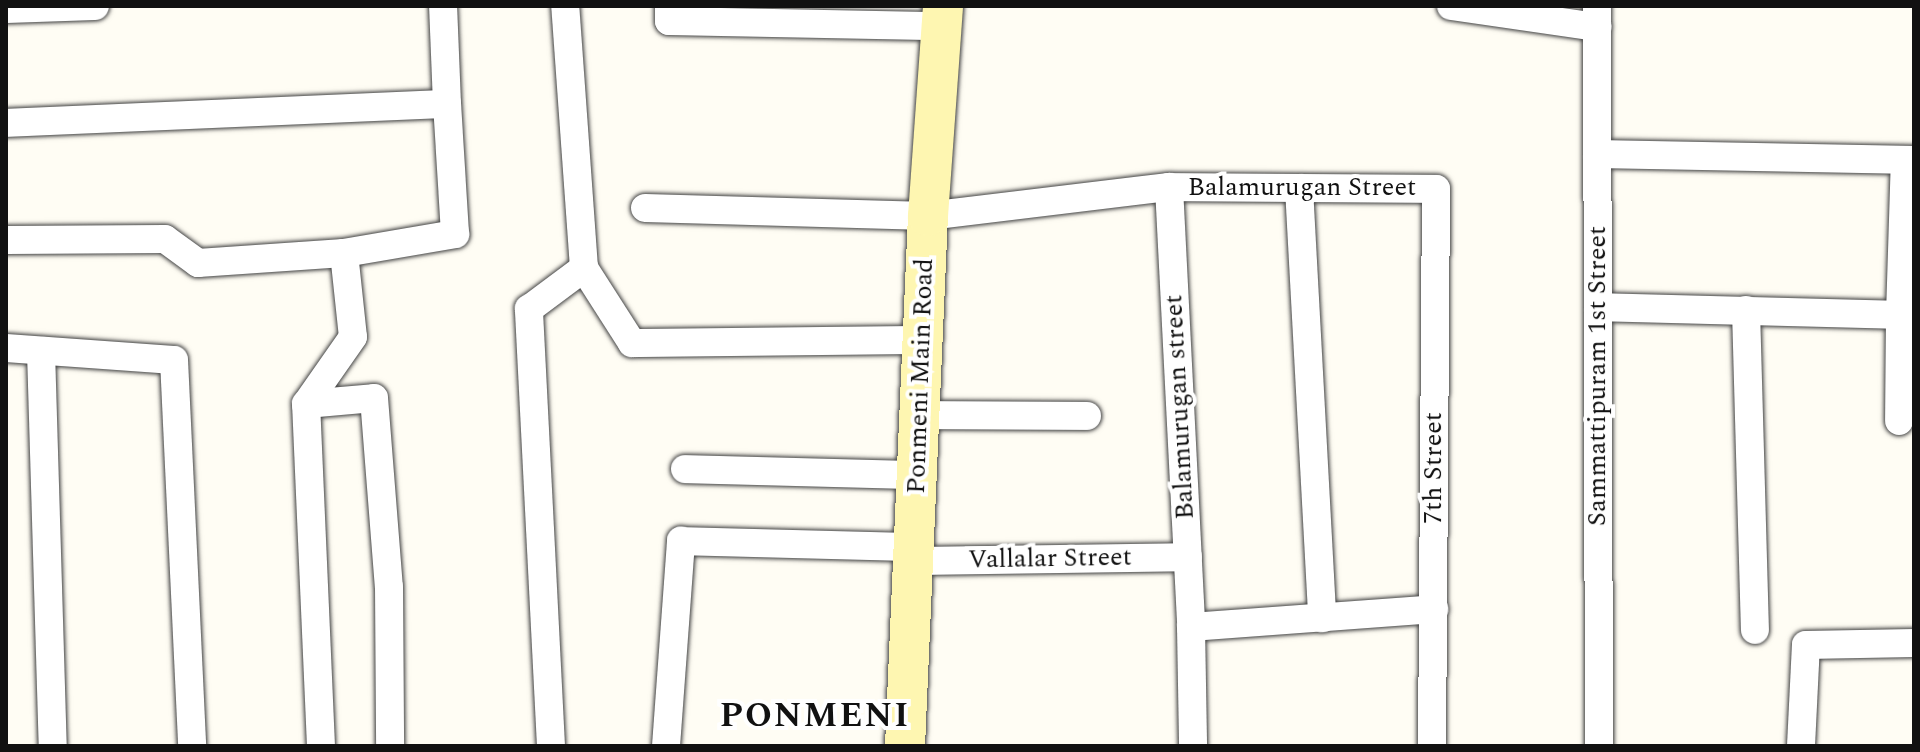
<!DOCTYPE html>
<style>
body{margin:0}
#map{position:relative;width:1920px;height:752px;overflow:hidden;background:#fffdf4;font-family:Spectral,serif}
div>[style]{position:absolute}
.roads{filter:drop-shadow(0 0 2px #444) drop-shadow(0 0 2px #444)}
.street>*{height:28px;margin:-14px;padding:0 14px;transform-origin:14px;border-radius:14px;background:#fff}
.secondary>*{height:40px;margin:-20px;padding:0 20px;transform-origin:20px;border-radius:20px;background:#fef6b1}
span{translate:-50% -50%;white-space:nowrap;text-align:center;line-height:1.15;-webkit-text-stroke:8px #fff;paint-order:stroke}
.street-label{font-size:26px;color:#111}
.district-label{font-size:34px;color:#111;font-weight:700;letter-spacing:2px}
.frame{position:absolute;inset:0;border:8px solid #111;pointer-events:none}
</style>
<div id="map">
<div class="roads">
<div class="street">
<i style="left:669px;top:6px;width:15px;rotate:90deg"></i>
<i style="left:669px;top:21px;width:272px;rotate:1.1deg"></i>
<i style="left:1451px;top:6px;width:148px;rotate:8.2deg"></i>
<i style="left:1597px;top:6px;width:740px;rotate:89.85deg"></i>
<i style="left:6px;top:9px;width:89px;rotate:-1.9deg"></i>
<i style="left:6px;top:123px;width:441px;rotate:-2.5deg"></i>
<i style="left:447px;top:104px;width:98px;rotate:-92.3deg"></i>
<i style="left:1597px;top:154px;width:317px;rotate:1.1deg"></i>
<i style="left:1169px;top:187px;width:267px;rotate:0.4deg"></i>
<i style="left:1436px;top:189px;width:557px;rotate:90.41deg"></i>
<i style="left:1299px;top:188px;width:431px;rotate:86.9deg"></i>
<i style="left:645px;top:208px;width:283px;rotate:1.6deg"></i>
<i style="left:928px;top:216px;width:243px;rotate:-6.9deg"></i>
<i style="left:1169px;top:187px;width:441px;rotate:87.1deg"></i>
<i style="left:1191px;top:627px;width:244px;rotate:-4.2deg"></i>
<i style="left:6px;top:240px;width:159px;rotate:-0.4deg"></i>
<i style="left:165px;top:239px;width:41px;rotate:36deg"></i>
<i style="left:198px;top:263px;width:146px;rotate:-3.9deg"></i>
<i style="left:344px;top:253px;width:84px;rotate:83.9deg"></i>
<i style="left:353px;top:337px;width:82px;rotate:125deg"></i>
<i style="left:344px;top:253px;width:113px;rotate:-9.7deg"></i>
<i style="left:455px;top:234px;width:130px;rotate:-93.5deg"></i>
<i style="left:584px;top:268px;width:89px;rotate:57.4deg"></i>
<i style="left:632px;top:343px;width:290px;rotate:-0.6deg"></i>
<i style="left:1598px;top:307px;width:302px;rotate:1.5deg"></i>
<i style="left:1900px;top:315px;width:106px;rotate:90.5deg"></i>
<i style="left:1746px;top:310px;width:320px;rotate:88.4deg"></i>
<i style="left:1900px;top:315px;width:155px;rotate:-88.2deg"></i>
<i style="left:6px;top:348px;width:168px;rotate:4.1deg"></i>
<i style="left:174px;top:360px;width:386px;rotate:87.3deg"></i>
<i style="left:41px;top:351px;width:395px;rotate:88.3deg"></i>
<i style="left:919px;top:415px;width:168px;rotate:0.3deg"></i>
<i style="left:685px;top:469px;width:231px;rotate:1.5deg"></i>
<i style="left:913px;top:561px;width:275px;rotate:-0.8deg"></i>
<i style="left:1191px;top:627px;width:119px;rotate:89deg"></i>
<i style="left:321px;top:746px;width:342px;rotate:-92.5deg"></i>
<i style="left:306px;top:404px;width:68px;rotate:-5deg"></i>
<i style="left:374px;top:398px;width:190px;rotate:85.5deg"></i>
<i style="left:389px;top:587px;width:159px;rotate:89.6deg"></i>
<i style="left:551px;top:746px;width:438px;rotate:-92.9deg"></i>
<i style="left:529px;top:309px;width:69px;rotate:-36.7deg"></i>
<i style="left:584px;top:268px;width:263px;rotate:-94.1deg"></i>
<i style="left:666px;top:746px;width:206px;rotate:-85.8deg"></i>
<i style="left:681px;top:541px;width:233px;rotate:1.5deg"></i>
<i style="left:1801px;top:746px;width:101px;rotate:-87.2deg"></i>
<i style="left:1806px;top:645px;width:108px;rotate:-1.1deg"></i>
</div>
<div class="secondary">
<i style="left:905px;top:746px;width:530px;rotate:-87.52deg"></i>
<i style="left:928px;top:216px;width:211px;rotate:-85.9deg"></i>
</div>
</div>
<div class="street-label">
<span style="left:1302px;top:188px">Balamurugan Street</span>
<span style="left:921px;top:376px;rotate:-88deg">Ponmeni Main Road</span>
<span style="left:1598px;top:376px;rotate:-90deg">Sammattipuram 1st Street</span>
<span style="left:1180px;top:407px;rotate:-93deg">Balamurugan street</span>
<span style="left:1434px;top:468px;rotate:-90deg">7th Street</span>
<span style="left:1050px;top:559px;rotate:-1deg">Vallalar Street</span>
</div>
<div class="district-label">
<span style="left:815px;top:717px">PONMENI</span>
</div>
<div class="frame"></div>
</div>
